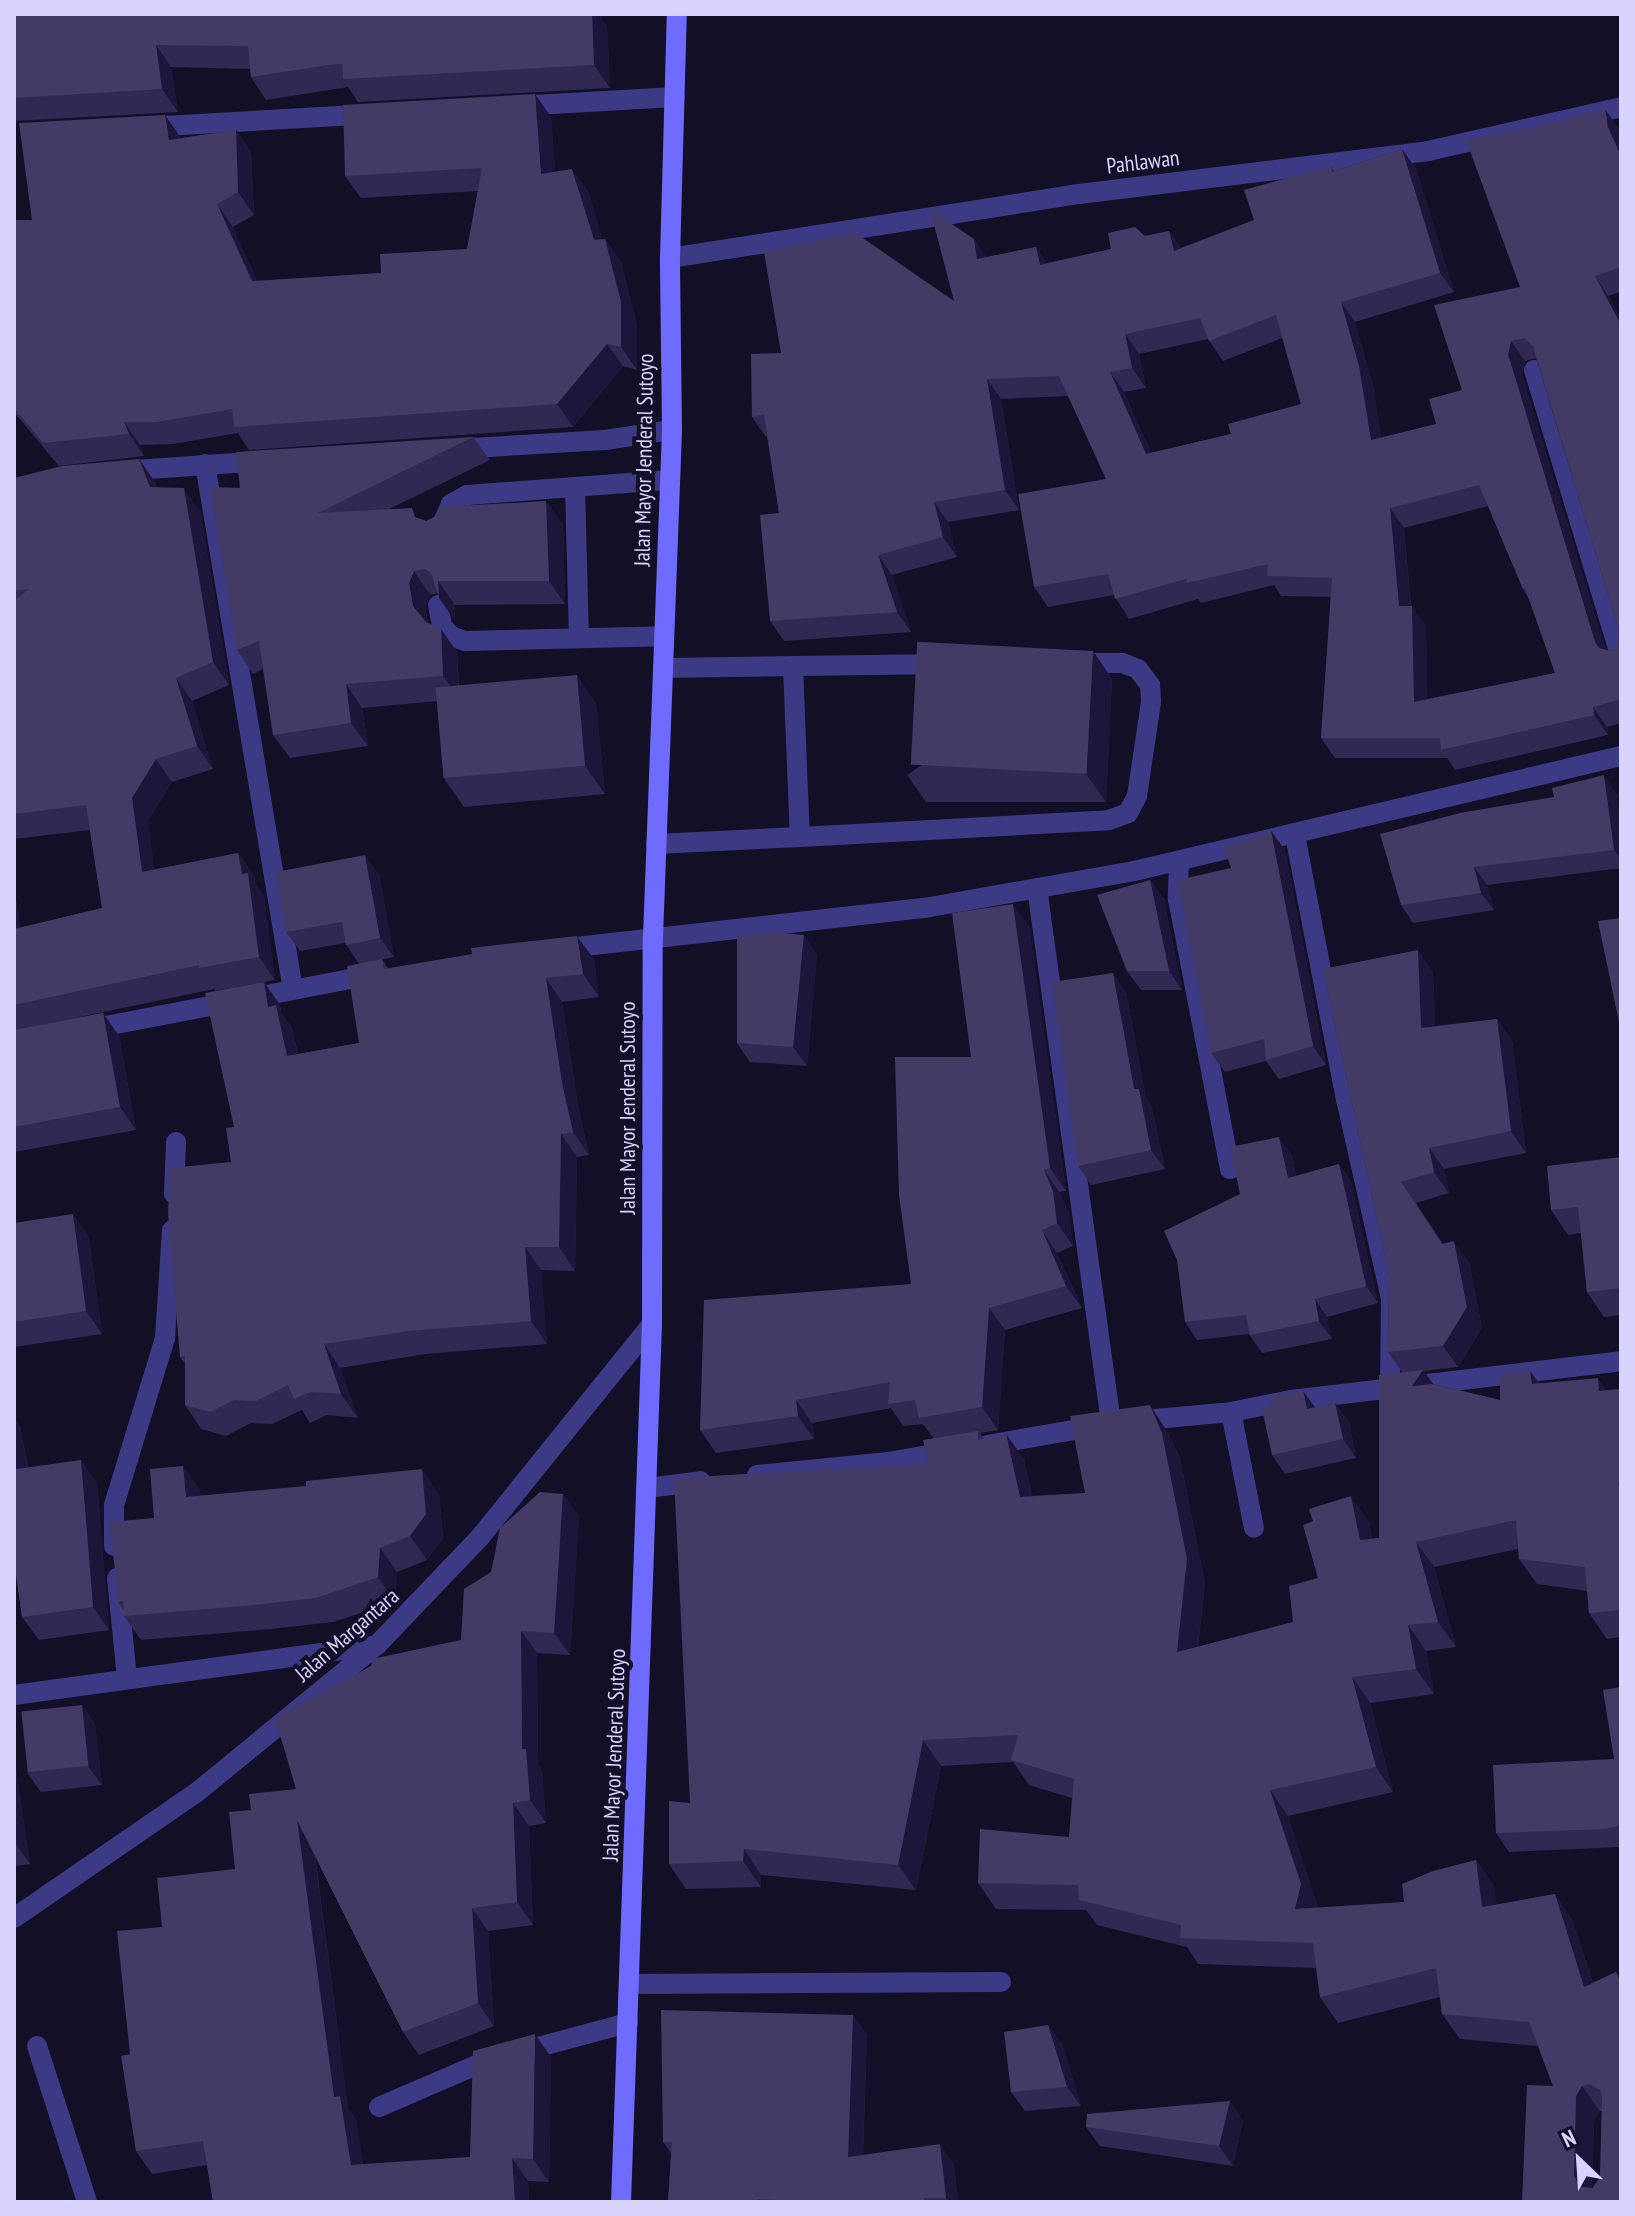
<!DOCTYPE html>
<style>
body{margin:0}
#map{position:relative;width:1635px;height:2216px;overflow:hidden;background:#130f26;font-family:"PT Sans Narrow",sans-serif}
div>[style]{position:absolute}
.lane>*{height:20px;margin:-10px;padding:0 10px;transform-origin:10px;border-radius:10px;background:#3d3a85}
.street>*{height:20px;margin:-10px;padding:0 10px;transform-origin:10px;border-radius:10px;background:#3d3a85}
.secondary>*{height:20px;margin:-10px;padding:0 10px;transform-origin:10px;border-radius:10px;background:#6f6bff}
.wall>*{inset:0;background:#312854}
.shaded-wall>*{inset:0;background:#1d163a}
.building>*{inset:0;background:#433a66;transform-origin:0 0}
span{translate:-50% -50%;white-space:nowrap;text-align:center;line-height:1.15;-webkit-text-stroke:8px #130f26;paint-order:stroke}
.street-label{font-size:22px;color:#d9d4ff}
.frame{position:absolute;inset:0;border:16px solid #d9d4ff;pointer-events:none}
.north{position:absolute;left:1539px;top:2120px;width:80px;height:80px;-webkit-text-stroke:6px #130f26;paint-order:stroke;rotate:335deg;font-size:22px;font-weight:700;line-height:32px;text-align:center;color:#d9d4ff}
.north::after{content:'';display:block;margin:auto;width:28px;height:36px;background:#d9d4ff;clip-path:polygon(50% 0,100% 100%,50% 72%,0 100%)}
</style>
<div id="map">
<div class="lane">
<i style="left:575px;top:487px;width:151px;rotate:88.5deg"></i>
<i style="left:441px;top:531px;width:29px;rotate:-70deg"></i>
<i style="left:451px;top:504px;width:18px;rotate:-29deg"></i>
<i style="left:467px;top:495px;width:202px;rotate:-4.3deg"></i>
<i style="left:438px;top:605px;width:21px;rotate:79deg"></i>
<i style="left:442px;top:626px;width:13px;rotate:48deg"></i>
<i style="left:451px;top:636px;width:15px;rotate:20deg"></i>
<i style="left:465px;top:641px;width:198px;rotate:-1.4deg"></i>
<i style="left:793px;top:666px;width:171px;rotate:87.7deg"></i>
<i style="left:800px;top:837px;width:309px;rotate:-3.1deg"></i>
<i style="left:1109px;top:820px;width:20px;rotate:-20deg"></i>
<i style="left:1128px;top:813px;width:19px;rotate:-62deg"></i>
<i style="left:1137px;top:796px;width:95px;rotate:-81.5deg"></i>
<i style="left:1151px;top:702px;width:17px;rotate:-93deg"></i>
<i style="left:1150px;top:685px;width:20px;rotate:-127deg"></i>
<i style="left:1138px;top:669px;width:17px;rotate:-159deg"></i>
<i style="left:1122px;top:663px;width:47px;rotate:180deg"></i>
<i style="left:663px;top:668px;width:280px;rotate:-0.8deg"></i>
<i style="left:656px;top:844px;width:144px;rotate:-2.8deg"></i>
<i style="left:629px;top:1984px;width:372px;rotate:-0.3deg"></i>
<i style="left:37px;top:2046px;width:164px;rotate:72.2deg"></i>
<i style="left:379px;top:2107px;width:116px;rotate:-23.3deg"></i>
<i style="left:486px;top:2061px;width:147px;rotate:-15deg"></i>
</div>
<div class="street">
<i style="left:517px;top:106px;width:158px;rotate:-3.3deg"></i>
<i style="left:146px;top:127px;width:223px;rotate:-3.3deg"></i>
<i style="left:670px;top:258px;width:406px;rotate:-8.9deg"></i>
<i style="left:1071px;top:195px;width:360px;rotate:-7deg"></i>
<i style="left:1428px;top:151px;width:198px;rotate:-12.8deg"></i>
<i style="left:1534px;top:370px;width:301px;rotate:73.2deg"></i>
<i style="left:456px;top:449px;width:149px;rotate:-3.5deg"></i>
<i style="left:605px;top:440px;width:68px;rotate:-8.5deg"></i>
<i style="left:205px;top:464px;width:533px;rotate:80.5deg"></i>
<i style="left:121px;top:471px;width:143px;rotate:-4deg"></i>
<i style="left:1295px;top:835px;width:269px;rotate:79.1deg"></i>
<i style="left:1346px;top:1099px;width:205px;rotate:77.3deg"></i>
<i style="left:1391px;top:1299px;width:89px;rotate:90.6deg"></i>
<i style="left:1179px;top:861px;width:38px;rotate:92deg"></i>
<i style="left:1178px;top:899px;width:275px;rotate:79.1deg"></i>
<i style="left:1037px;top:888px;width:540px;rotate:82.12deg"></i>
<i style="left:558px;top:949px;width:374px;rotate:-6.4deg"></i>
<i style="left:930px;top:907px;width:207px;rotate:-10deg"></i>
<i style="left:1134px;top:871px;width:500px;rotate:-13.29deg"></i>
<i style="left:85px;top:1030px;width:295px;rotate:-10.9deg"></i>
<i style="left:174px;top:1194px;width:52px;rotate:-87.8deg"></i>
<i style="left:1231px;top:1412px;width:118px;rotate:78.8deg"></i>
<i style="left:1133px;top:1421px;width:98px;rotate:-5.2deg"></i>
<i style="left:1231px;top:1412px;width:61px;rotate:-11.3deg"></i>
<i style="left:1291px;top:1400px;width:332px;rotate:-6.7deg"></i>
<i style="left:987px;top:1445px;width:112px;rotate:-9.8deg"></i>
<i style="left:757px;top:1475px;width:132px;rotate:-5.7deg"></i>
<i style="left:888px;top:1462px;width:64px;rotate:-9.9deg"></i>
<i style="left:648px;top:1488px;width:53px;rotate:-7.5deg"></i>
<i style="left:114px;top:1546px;width:41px;rotate:-90deg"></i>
<i style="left:114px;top:1505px;width:175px;rotate:-73deg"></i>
<i style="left:165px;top:1338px;width:108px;rotate:-86.3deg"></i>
<i style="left:117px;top:1578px;width:100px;rotate:84.3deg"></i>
<i style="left:14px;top:1695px;width:366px;rotate:-7.8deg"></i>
<i style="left:14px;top:1918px;width:221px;rotate:-34.5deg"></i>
<i style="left:196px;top:1793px;width:234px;rotate:-39.3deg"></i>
<i style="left:377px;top:1645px;width:151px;rotate:-46.3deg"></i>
<i style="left:481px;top:1536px;width:272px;rotate:-51.1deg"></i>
</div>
<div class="secondary">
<i style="left:621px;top:2202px;width:879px;rotate:-87.98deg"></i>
<i style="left:652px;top:1324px;width:387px;rotate:-89.9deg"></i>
<i style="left:653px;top:937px;width:507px;rotate:-87.85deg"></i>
<i style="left:672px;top:430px;width:172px;rotate:-90.7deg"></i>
<i style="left:670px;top:258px;width:244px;rotate:-88.4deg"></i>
</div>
<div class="wall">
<i style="clip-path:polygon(14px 14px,602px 14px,602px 20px,607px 27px,610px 88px,358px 102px,348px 87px,266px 100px,251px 77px,250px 69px,171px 67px,178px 112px,14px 121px)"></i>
<i style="clip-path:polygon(551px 117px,555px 172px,588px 191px,602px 240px,605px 239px,621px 262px,637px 325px,637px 370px,623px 366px,573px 427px,249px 450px,238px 433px,173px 444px,140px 445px,144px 456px,59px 466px,14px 412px,14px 220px,32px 220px,181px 138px,236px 130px,251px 152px,254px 215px,233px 227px,257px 281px,381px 273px,467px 249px,478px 191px,361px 198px,345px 176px)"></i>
<i style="clip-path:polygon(evenodd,1619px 129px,1621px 143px,1621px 292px,1608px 296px,1621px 319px,1621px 723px,1607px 727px,1608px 735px,1455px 770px,1447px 758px,1335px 758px,1321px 738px,1331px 597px,1281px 596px,1274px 585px,1201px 603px,1198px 599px,1129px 619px,1114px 595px,1048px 607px,1034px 587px,1106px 479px,1068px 396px,1001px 399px,1019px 510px,948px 522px,957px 557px,892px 575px,911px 632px,784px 641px,770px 621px,779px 513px,767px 436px,766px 437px,752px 417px,781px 353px,954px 301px,987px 257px,1036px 247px,1047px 263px,1111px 249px,1145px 236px,1169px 231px,1181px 248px,1254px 220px,1331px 166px,1334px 171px,1402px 149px,1416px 169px,1454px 292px,1355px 322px,1373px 386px,1381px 438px,1436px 424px,1462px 390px,1520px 287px,1619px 129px,1282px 338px,1301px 404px,1231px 434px,1151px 453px,1124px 392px,1146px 388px,1139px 354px,1208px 339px,1223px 361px,1282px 338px,1619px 129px,1536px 358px,1620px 634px,1617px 646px,1610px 651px,1605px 649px,1522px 374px,1525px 361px,1536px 358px,1619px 129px,1488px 506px,1523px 589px,1529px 599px,1555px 673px,1427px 699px,1426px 626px,1411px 606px,1404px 528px,1488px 506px)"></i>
<i style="clip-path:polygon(473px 437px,490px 460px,389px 509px,426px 521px,546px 501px,563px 525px,565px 604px,455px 605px,455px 621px,438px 593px,430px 595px,425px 607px,428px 623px,457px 652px,459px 687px,596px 703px,605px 794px,464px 807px,445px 780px,438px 701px,362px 708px,368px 746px,290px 758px,273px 735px,263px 669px,253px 674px,237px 650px,240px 488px)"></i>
<i style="clip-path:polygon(139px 459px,155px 482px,157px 487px,200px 511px,229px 685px,192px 701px,213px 769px,172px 782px,148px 821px,154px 870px,238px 853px,254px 876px,256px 884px,264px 896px,275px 980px,215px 991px,214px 989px,60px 1021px,103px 1013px,119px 1036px,136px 1130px,14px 1152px,14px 886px,20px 928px,102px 908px,90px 830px,14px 839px,14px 478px)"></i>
<i style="clip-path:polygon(1093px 651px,1112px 679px,1106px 802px,926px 802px,907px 775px)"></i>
<i style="clip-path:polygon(1616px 793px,1621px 826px,1621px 868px,1487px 885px,1494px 910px,1413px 923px,1401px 905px)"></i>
<i style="clip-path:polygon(1271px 831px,1285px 850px,1326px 1065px,1279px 1079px,1266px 1061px,1225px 1072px,1211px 1053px,1231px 868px)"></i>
<i style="clip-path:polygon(379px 874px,394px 957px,359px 964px,345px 943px,300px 951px,286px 932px)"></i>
<i style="clip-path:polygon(1150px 880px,1164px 899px,1182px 990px,1141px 990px,1127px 971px)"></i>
<i style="clip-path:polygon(evenodd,1029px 926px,1066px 1191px,1059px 1192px,1069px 1213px,1073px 1246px,1057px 1253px,1082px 1308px,1005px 1330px,998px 1430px,980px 1433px,984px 1439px,1024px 1459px,1032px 1496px,1085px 1493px,1167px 1431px,1180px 1458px,1205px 1584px,1198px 1647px,1293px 1622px,1318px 1578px,1369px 1521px,1372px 1539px,1379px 1538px,1402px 1372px,1388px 1352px,1389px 1275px,1323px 969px,1433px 972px,1435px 1026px,1497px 1019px,1512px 1040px,1526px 1153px,1444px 1169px,1449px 1193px,1416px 1203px,1443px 1244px,1469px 1262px,1482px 1328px,1458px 1367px,1424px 1371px,1433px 1384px,1500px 1400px,1530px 1371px,1539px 1383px,1606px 1390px,1621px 1389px,1621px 1637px,1607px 1639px,1589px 1613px,1587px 1591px,1537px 1584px,1519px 1559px,1518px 1549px,1434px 1567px,1456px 1647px,1426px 1651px,1434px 1694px,1370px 1703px,1393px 1792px,1288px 1816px,1318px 1908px,1404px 1902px,1476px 1860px,1494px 1886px,1496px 1905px,1555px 1894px,1572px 1920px,1593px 1983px,1616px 1972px,1621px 1980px,1621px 2202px,1522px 2202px,1553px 2086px,1538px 2046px,1460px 2039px,1442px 2014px,1440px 1997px,1338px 2023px,1320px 1997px,1316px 1968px,1198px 1964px,1187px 1947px,1097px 1925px,1086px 1910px,996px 1909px,978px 1883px,1069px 1837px,1072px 1798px,1029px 1785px,1013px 1762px,941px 1766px,916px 1890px,761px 1875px,761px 1887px,686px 1889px,669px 1864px,690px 1803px,928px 1464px,934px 1439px,923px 1424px,903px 1426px,891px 1408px,812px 1423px,814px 1439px,716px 1453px,700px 1430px,911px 1284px,971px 1057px,1029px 926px,1600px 2111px,1602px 2111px,1600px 2177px,1592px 2188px,1594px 2122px,1600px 2111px)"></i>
<i style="clip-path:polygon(817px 954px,807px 1066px,750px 1062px,737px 1043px)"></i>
<i style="clip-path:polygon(382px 959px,388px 968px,594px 959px,599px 997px,562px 1002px,578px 1106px,589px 1155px,577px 1157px,575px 1271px,541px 1270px,547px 1344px,425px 1354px,340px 1368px,358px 1418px,327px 1415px,310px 1423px,302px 1410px,272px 1424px,251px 1423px,226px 1436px,201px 1429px,185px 1405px,185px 1364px,180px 1357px,231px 1162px,234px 1127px,264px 982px,280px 1005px,281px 1013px,292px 1028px,298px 1054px,359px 1043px)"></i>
<i style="clip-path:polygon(1126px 992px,1146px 1098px,1152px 1108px,1165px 1169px,1091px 1185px,1078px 1166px)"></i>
<i style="clip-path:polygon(1292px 1155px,1296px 1176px,1339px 1164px,1351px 1182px,1378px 1303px,1327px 1317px,1332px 1339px,1262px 1353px,1249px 1334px,1197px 1340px,1185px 1322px,1240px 1194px)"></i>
<i style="clip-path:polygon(1621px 1157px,1621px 1315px,1604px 1317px,1587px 1292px,1581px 1233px,1568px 1235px,1551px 1210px)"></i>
<i style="clip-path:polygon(14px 1223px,89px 1237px,102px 1334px,14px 1347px)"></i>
<i style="clip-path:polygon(1335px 1403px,1349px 1422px,1356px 1458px,1285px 1474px,1272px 1455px,1315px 1408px)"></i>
<i style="clip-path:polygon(14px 1417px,20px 1426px,28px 1467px,97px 1483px,109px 1630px,39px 1640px,22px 1617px,14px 1560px)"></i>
<i style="clip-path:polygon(183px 1466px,200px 1490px,200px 1495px,439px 1494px,443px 1538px,427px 1560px,397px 1572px,395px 1602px,333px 1622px,271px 1629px,141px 1640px,124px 1616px,124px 1611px,118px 1602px,154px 1518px)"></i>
<i style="clip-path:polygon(579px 1516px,570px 1655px,537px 1653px,538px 1765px,542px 1771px,546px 1823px,529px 1826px,533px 1925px,488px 1931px,494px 2026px,419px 2055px,403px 2032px,315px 1855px,348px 2108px,356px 2119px,363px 2164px,470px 2157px,551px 2057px,549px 2182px,528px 2181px,529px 2202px,213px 2202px,207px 2165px,152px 2174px,136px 2151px,130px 2054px,162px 1927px,235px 1869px,251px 1810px,296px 1789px,461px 1640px)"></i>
<i style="clip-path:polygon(1621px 1687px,1621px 1847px,1509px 1852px,1496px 1833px,1614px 1759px)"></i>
<i style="clip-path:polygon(82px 1705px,95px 1724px,102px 1785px,41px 1792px,27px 1773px)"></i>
<i style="clip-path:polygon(14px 1766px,16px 1770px,30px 1864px,14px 1866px)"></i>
<i style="clip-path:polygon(853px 2015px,867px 2035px,863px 2155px,954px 2164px,958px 2202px,668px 2202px,671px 2153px,663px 2142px)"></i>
<i style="clip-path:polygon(1048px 2025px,1062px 2044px,1081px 2106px,1025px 2111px,1011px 2092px)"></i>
<i style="clip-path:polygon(1243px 2120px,1233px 2166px,1100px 2146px,1086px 2127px)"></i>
</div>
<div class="shaded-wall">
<i style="clip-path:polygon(592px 14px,602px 14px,602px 20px,607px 27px,610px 88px,594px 65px)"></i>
<i style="clip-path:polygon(156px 45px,171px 67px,178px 112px,162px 89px)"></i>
<i style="clip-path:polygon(535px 94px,551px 117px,557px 196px,541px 174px)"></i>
<i style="clip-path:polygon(1605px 109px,1619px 129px,1621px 156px,1608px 127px)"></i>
<i style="clip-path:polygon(165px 115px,181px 138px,185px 163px,169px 140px)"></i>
<i style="clip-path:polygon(236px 130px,251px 152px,254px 215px,238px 192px)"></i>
<i style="clip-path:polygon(1402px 149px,1416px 169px,1454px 292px,1440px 273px)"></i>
<i style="clip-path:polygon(572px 169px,588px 191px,609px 263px,594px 240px)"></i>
<i style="clip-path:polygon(217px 204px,233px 227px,268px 304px,252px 281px)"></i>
<i style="clip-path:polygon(1169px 231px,1183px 251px,1174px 251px)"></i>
<i style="clip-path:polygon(605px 239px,621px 262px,637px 325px,637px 370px,621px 347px)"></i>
<i style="clip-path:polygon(974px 239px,988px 259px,977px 259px)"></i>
<i style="clip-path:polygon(1036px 247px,1050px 267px,1040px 265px)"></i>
<i style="clip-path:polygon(1595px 276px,1608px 296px,1621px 319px,1621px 325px)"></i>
<i style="clip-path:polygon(1341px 302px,1355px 322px,1373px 386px,1385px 460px,1371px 440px)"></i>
<i style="clip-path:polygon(1125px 334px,1139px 354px,1146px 388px,1132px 368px)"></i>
<i style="clip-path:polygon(1511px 341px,1525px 361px,1522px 374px,1609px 662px,1595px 642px,1508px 354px)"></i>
<i style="clip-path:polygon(607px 344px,623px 366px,573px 427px,557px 404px)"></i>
<i style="clip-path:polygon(1110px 372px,1124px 392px,1160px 474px,1146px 454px)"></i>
<i style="clip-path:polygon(987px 379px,1001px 399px,1019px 510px,1005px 490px)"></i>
<i style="clip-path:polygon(124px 422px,140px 445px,144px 456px,129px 434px)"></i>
<i style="clip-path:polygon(139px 459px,155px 482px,166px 510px,150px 487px)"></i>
<i style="clip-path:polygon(184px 488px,200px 511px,229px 685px,213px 662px)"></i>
<i style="clip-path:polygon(546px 501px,563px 525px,565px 604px,549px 581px)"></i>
<i style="clip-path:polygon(934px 502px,948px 522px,957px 557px,943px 537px)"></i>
<i style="clip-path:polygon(1390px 508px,1404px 528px,1412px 622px,1412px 606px,1426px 626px,1428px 722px,1414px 702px,1399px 606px)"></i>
<i style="clip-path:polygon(878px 555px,892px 575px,911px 632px,897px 612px)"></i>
<i style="clip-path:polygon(414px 571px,430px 595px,425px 607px,429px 629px,413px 606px,409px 583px)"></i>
<i style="clip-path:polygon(438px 581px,455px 605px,455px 621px,439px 598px)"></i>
<i style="clip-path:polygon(441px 629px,457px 652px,459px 699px,443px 676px)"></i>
<i style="clip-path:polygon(1093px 651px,1112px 679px,1106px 802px,1086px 774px)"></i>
<i style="clip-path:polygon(577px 675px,596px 703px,605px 794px,585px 766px)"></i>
<i style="clip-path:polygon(176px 678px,192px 701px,213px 769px,197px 746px)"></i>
<i style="clip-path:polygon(346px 684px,362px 708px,368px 746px,351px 723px)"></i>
<i style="clip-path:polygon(1593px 707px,1607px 727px,1608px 735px,1594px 715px)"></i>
<i style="clip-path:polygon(156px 759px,172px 782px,148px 821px,158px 895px,142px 872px,132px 798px)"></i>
<i style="clip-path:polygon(1604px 775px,1616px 793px,1621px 826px,1621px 859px,1614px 850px)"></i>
<i style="clip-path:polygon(1271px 831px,1285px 850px,1326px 1065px,1313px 1046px)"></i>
<i style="clip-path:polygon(238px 853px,254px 876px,256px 884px,264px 896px,275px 980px,259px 957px)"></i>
<i style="clip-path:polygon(365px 855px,379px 874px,394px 957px,380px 938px)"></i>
<i style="clip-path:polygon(1474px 867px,1487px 885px,1494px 910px,1481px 893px)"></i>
<i style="clip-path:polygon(1150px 880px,1164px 899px,1182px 990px,1169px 971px)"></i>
<i style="clip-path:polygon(14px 886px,24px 954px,14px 940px)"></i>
<i style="clip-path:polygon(1013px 904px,1029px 926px,1066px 1191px,1050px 1168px)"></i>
<i style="clip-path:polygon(804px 935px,817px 954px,807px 1066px,793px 1047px)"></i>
<i style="clip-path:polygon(577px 936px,594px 959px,599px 997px,583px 974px)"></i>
<i style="clip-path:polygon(1418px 950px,1433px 972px,1436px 1050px,1421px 1028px)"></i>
<i style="clip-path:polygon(1113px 973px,1126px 992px,1146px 1098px,1152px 1108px,1165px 1169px,1151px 1150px,1134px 1089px)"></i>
<i style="clip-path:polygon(546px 978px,562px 1002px,578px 1106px,589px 1155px,573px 1132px,562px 1083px)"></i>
<i style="clip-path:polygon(264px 982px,280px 1005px,281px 1013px,292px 1028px,303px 1079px,287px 1056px,268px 1007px)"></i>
<i style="clip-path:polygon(103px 1013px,119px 1036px,136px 1130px,120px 1107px)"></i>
<i style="clip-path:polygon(1497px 1019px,1512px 1040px,1526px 1153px,1511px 1131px)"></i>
<i style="clip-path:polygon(561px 1134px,577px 1157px,575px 1271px,559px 1247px)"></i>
<i style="clip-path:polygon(1279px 1137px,1292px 1155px,1300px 1196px,1288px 1178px)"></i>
<i style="clip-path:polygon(1429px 1148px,1444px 1169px,1449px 1193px,1434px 1172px)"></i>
<i style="clip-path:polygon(1339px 1164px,1351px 1182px,1378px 1303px,1366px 1286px)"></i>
<i style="clip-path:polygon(1044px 1170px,1059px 1192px,1069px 1213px,1073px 1246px,1057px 1223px)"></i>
<i style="clip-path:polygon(73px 1214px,89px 1237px,102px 1334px,86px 1311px)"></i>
<i style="clip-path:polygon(1042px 1230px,1057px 1253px,1082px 1308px,1066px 1286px)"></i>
<i style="clip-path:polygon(1454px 1241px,1469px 1262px,1482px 1328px,1458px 1367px,1443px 1346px)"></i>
<i style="clip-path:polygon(525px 1247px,541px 1270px,547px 1344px,531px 1321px)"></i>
<i style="clip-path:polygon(1315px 1299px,1327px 1317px,1332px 1339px,1319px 1321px)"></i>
<i style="clip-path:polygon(989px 1308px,1005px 1330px,998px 1430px,982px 1407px)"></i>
<i style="clip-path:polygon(324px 1344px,340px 1368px,358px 1418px,341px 1394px)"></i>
<i style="clip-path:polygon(1423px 1370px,1441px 1395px,1412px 1386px)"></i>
<i style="clip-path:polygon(1530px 1371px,1548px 1397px,1532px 1384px)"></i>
<i style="clip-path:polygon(1598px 1378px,1616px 1404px,1599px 1391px)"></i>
<i style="clip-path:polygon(1303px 1391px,1317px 1410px,1307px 1409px)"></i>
<i style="clip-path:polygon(796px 1400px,812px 1423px,814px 1439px,798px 1416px)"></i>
<i style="clip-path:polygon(1335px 1403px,1349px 1422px,1356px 1458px,1343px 1439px)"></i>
<i style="clip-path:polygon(1150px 1405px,1167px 1431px,1180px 1458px,1205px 1584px,1194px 1678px,1177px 1652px)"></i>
<i style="clip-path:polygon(14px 1417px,20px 1426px,32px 1492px,16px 1469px,14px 1457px)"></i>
<i style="clip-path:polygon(1006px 1434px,1024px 1459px,1038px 1522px,1020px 1497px)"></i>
<i style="clip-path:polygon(81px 1460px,97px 1483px,109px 1630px,93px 1607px)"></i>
<i style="clip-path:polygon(183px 1466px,200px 1490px,203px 1521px,186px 1497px)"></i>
<i style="clip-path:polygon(422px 1469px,439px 1494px,443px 1538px,427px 1560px,410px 1536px)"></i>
<i style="clip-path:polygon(563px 1494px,579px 1516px,570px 1655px,554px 1633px)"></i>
<i style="clip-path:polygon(1351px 1496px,1369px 1521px,1378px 1566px,1360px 1540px)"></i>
<i style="clip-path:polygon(1416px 1542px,1434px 1567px,1456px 1647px,1438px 1622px)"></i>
<i style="clip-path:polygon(380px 1548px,397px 1572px,395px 1602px,378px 1577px)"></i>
<i style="clip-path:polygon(1408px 1625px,1426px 1651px,1434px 1694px,1416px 1669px)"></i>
<i style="clip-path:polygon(521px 1631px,537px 1653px,538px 1765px,542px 1771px,546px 1823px,530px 1800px,522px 1749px)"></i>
<i style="clip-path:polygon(1352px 1677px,1370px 1703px,1393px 1792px,1376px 1767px)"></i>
<i style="clip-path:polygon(82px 1705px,95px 1724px,102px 1785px,88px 1766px)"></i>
<i style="clip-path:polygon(923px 1740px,941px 1766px,916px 1890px,898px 1865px)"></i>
<i style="clip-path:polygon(14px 1766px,16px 1770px,30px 1864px,16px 1844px,14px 1830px)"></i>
<i style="clip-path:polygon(1270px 1790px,1288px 1816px,1319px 1910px,1295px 1909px)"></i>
<i style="clip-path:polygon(513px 1803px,529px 1826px,533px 1925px,517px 1902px)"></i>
<i style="clip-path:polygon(297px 1820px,313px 1843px,348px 2108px,356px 2119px,367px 2188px,351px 2165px,334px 2097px)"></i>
<i style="clip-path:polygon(744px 1849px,761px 1875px,761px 1887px,743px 1861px)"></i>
<i style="clip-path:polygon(1476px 1860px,1494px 1886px,1500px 1933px,1482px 1907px)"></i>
<i style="clip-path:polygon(1555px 1894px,1572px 1920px,1602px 2013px,1584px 1987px)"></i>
<i style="clip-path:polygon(472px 1908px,488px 1931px,494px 2026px,478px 2003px)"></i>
<i style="clip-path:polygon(853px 2015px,867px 2035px,862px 2177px,848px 2157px)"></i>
<i style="clip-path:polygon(1048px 2025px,1062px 2044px,1081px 2106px,1067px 2087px)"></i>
<i style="clip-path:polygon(535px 2034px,551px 2057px,549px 2182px,533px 2159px)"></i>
<i style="clip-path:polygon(1582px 2086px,1600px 2111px,1594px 2122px,1592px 2202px,1580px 2187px,1574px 2176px,1576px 2096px)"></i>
<i style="clip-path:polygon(1230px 2101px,1243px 2120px,1233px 2166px,1219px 2146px)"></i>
<i style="clip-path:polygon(940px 2144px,954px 2164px,958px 2202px,949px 2202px,946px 2198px)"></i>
<i style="clip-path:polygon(512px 2158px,528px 2181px,529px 2202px,515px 2202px)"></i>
</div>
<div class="building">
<i style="clip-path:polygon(14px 14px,592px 14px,594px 65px,343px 79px,342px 64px,335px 64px,251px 77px,248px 46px,156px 45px,162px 89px,14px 98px)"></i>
<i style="clip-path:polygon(535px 94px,541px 174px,572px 169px,594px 240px,605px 239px,621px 302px,621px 347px,607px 344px,557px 404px,234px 427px,232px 409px,157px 422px,124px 422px,129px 434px,43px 443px,14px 408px,14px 220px,32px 220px,19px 123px,165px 115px,169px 140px,236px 130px,238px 192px,217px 204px,252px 281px,381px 273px,380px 254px,467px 249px,482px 168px,345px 176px,343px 105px)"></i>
<i style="clip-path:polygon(evenodd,1605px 109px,1608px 127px,1621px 156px,1621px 267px,1595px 276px,1621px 325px,1621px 699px,1593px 707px,1594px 715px,1441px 750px,1440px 738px,1321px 738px,1332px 578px,1267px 576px,1268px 564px,1187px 583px,1186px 579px,1115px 599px,1108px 574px,1034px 587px,1018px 494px,1106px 479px,1059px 376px,987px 379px,1005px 490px,934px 502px,943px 537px,878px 555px,897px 612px,770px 621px,760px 515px,779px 513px,764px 414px,752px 417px,751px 354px,781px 353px,764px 252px,854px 232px,954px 301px,930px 209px,974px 239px,977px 259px,1036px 247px,1040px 265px,1111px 249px,1108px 233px,1135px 227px,1145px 236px,1169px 231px,1174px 251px,1254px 220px,1244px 190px,1331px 166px,1332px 172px,1402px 149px,1440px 273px,1341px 302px,1359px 366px,1371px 440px,1436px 424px,1429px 399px,1462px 390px,1434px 305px,1520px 287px,1466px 140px,1540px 126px,1605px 109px,1276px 315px,1301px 404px,1228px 424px,1231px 434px,1146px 454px,1110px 372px,1132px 368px,1125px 334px,1200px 318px,1209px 341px,1276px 315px,1605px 109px,1524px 338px,1533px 346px,1620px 634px,1617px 646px,1610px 651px,1599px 648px,1595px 642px,1508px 354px,1511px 341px,1524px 338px,1605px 109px,1479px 485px,1523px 589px,1525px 588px,1555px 673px,1414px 702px,1412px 606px,1399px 606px,1390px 508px,1479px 485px)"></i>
<i style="clip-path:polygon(473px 437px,318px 513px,412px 508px,415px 517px,426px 521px,434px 517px,439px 507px,546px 501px,549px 581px,438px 581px,439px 598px,431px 573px,425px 569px,414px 571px,409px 583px,413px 606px,426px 622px,441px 629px,443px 676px,346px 684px,351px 723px,273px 735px,259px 641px,237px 650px,210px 487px,240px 488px,236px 452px)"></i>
<i style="clip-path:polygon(139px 459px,150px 487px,184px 488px,213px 662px,176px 678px,197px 746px,156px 759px,132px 798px,142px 872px,238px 853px,242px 874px,248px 873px,259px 957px,199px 968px,199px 965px,14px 1005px,14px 929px,102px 908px,86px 805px,14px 814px,14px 601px,29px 589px,14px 591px,14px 478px,62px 466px)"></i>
<i style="left:1093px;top:651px;width:123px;height:176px;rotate:93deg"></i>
<i style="left:577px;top:675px;width:91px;height:142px;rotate:85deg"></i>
<i style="clip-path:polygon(1604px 775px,1614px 850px,1474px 867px,1481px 893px,1401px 905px,1380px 834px,1460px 813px,1554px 797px,1552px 788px)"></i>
<i style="clip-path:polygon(1271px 831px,1313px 1046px,1266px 1060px,1264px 1039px,1211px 1053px,1178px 880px,1231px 868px,1224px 848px)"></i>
<i style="clip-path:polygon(365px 855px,380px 938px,346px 945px,342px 922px,286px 932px,276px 872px)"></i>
<i style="clip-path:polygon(1150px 880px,1169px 971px,1127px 971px,1097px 895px)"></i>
<i style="clip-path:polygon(1013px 904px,1050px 1168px,1044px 1170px,1053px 1191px,1057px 1223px,1042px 1230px,1066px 1286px,989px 1308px,982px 1407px,919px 1418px,915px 1400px,888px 1404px,890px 1382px,796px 1400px,798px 1416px,700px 1430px,704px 1300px,911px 1284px,899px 1195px,895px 1057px,971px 1057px,952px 913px)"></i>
<i style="clip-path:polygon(1621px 918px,1621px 1032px,1598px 921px)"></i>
<i style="clip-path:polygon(772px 932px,804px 935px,793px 1047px,737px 1043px,737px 937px)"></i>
<i style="clip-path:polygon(577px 936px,583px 974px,546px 978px,562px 1083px,573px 1132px,561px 1134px,559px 1247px,525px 1247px,531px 1321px,409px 1331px,324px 1344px,341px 1394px,311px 1392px,294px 1399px,288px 1385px,256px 1401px,234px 1400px,210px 1412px,185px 1405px,185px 1356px,180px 1357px,168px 1214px,170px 1168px,231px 1162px,226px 1128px,234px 1127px,205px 993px,264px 982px,268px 1007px,276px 1005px,287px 1056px,359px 1043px,347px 966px,382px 959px,384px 969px,472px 954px,471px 948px)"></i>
<i style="clip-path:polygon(1418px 950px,1421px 1028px,1497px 1019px,1511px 1131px,1429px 1148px,1434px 1172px,1401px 1182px,1442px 1244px,1454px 1241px,1467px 1307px,1443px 1346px,1388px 1352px,1389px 1275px,1323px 969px)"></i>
<i style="clip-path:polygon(1113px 973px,1134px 1089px,1139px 1089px,1151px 1150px,1078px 1166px,1052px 982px)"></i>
<i style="clip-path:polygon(103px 1013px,120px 1107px,14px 1127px,14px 1030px)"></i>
<i style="clip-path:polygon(1279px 1137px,1288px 1178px,1339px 1164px,1366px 1286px,1315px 1299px,1319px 1321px,1250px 1335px,1246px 1315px,1185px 1322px,1177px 1260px,1164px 1231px,1240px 1194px,1230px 1147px)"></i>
<i style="clip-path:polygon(1621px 1157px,1621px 1288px,1587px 1292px,1578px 1207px,1551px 1210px,1547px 1166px)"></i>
<i style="clip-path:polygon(73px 1214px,86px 1311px,14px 1322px,14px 1223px)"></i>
<i style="clip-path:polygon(evenodd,1423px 1370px,1412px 1386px,1432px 1384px,1500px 1400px,1500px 1375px,1530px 1371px,1532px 1384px,1598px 1378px,1599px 1391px,1621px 1389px,1621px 1481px,1618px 1482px,1621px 1503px,1621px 1610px,1589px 1613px,1585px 1567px,1519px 1559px,1516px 1520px,1416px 1542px,1438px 1622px,1408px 1625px,1416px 1669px,1352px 1677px,1376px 1767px,1270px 1790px,1301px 1884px,1295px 1909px,1404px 1902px,1402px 1884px,1433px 1871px,1476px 1860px,1482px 1907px,1555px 1894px,1584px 1987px,1616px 1972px,1621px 1985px,1621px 2202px,1522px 2202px,1527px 2085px,1553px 2086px,1529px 2022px,1442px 2014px,1436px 1968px,1320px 1997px,1313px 1943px,1180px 1938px,1181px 1925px,1079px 1900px,1078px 1885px,978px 1883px,980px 1829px,1069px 1837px,1074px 1779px,1011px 1760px,1018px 1735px,923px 1740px,898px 1865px,744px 1849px,743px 1861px,669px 1864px,669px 1801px,690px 1803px,674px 1478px,928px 1464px,923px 1440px,978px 1431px,978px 1440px,1006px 1434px,1020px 1497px,1085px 1493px,1070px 1416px,1150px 1405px,1162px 1433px,1187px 1559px,1177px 1652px,1293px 1622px,1289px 1586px,1318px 1578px,1303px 1525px,1313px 1521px,1309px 1509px,1351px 1496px,1360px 1540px,1379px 1538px,1379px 1375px,1423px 1370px,1590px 2084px,1600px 2090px,1602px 2096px,1600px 2177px,1593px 2188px,1580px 2187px,1574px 2176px,1576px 2096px,1582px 2086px,1590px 2084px)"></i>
<i style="clip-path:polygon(1303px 1391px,1307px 1409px,1335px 1403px,1343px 1439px,1272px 1455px,1262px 1409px,1272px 1406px,1270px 1397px)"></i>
<i style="clip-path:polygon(14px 1457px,16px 1469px,81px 1460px,93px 1607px,22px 1617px,14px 1560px)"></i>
<i style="clip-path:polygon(183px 1466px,186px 1497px,306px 1486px,306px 1481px,422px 1469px,426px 1514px,410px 1536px,380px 1548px,378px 1577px,316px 1598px,255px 1605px,124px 1616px,123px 1601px,118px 1602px,110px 1522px,154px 1518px,150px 1469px)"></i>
<i style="clip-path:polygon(540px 1492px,563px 1494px,554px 1633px,521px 1631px,522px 1749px,526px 1749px,530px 1800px,513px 1803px,517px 1902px,472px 1908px,478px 2003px,403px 2032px,297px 1820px,334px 2097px,340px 2096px,351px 2165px,470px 2157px,473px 2051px,535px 2034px,533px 2159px,512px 2158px,515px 2202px,213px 2202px,203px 2141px,136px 2151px,121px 2056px,130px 2054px,117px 1931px,162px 1927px,157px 1878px,235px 1869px,229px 1812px,251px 1810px,249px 1794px,296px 1789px,275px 1718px,371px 1666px,372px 1659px,461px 1640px,464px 1589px,491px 1572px,500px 1528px)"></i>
<i style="clip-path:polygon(1621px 1687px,1621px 1825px,1605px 1829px,1496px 1833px,1493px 1765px,1614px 1759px,1603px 1690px)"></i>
<i style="left:82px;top:1705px;width:61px;height:61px;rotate:84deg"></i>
<i style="clip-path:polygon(661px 2010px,853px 2015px,848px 2157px,940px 2144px,946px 2198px,924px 2198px,924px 2202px,808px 2202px,757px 2199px,757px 2202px,668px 2202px,672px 2142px,663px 2142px)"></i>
<i style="clip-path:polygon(1048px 2025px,1067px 2087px,1011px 2092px,1004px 2032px)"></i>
<i style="clip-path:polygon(1230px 2101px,1219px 2146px,1086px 2127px,1087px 2114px)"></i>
</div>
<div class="street-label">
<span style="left:1143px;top:162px;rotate:-7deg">Pahlawan</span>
<span style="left:644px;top:460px;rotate:-89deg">Jalan Mayor Jenderal Sutoyo</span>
<span style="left:628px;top:1108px;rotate:-90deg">Jalan Mayor Jenderal Sutoyo</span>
<span style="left:347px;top:1635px;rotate:-41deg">Jalan Margantara</span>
<span style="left:614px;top:1755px;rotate:-88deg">Jalan Mayor Jenderal Sutoyo</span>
</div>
<div class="frame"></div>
<div class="north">N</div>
</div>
